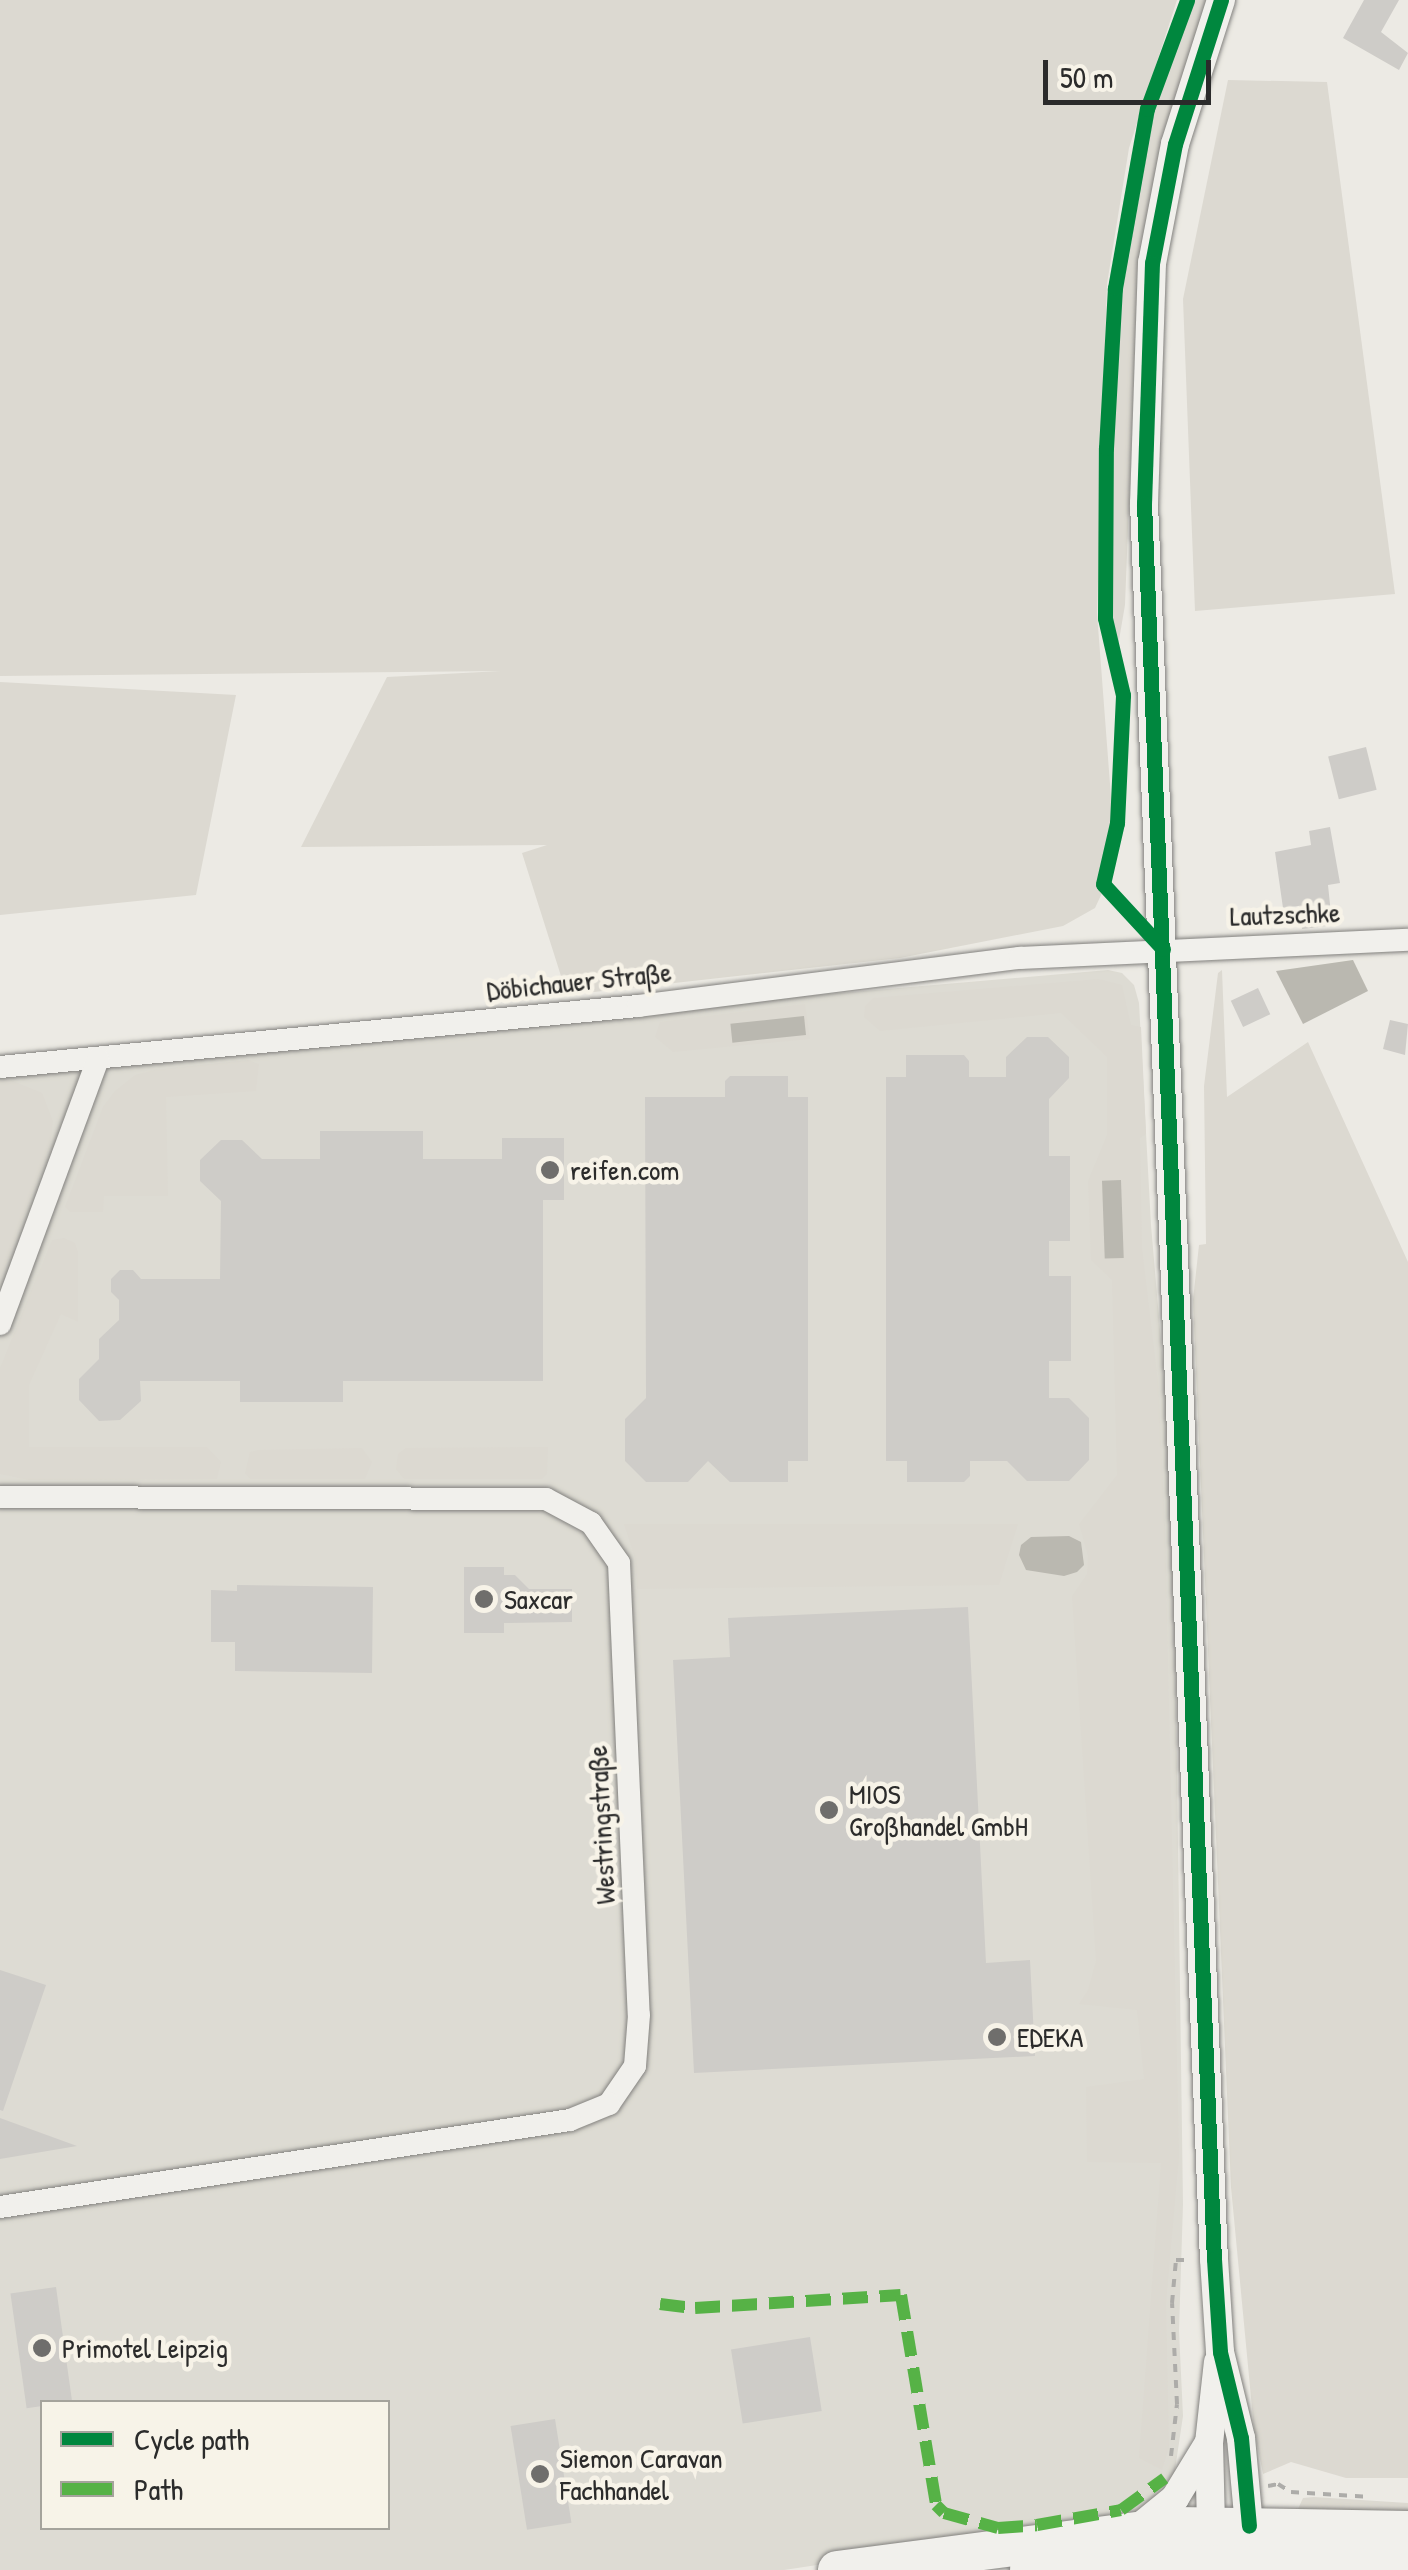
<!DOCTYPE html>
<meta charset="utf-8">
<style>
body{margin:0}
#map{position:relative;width:1408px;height:2570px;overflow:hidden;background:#eceae4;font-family:"Patrick Hand",sans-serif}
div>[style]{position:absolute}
.built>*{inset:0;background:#dddbd3}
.green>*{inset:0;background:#dcd9d1}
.water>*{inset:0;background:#bab8b0;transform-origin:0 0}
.building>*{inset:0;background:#ceccc8;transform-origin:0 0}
.path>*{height:4px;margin-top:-2px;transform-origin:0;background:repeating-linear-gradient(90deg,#adaca9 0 8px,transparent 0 16px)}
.roads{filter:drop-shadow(0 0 2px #82817e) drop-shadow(0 0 2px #82817e)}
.minor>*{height:22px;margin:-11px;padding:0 11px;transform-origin:11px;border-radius:11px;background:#f1f0ec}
.tertiary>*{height:28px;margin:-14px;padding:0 14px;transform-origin:14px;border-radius:14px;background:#f1f0ec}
.primary>*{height:38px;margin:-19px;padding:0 19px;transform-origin:19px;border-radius:19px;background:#f1f0ec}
.quiet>*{height:12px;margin-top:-6px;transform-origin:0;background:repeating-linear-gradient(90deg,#56b246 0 25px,transparent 0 37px)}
.cycleway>*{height:15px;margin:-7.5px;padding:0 7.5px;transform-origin:7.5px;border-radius:7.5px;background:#00873e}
.dots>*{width:28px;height:28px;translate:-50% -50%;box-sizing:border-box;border:5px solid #f7f3e8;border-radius:50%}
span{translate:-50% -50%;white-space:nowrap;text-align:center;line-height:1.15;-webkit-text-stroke:9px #f7f3e8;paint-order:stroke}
.street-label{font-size:28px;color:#2b2b2b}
.poi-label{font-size:28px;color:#2b2b2b}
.left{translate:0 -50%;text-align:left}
.legend{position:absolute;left:40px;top:2400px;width:350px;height:130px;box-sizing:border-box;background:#f7f3e8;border:2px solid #a5a39c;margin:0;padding:12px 18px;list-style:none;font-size:30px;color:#2b2b2b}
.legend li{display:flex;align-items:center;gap:20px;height:50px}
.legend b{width:50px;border:2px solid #a5a39c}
.scale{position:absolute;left:1043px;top:60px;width:168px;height:45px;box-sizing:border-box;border:5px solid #2b2b2b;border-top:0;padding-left:12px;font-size:30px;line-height:35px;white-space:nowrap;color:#2b2b2b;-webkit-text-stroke:8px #f7f3e8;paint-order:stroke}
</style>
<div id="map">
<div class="built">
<i style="clip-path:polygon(evenodd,1108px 970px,1122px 973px,1134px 985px,1139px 1003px,1151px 1225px,1173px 1481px,1183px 2204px,1179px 2331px,1183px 2416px,1173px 2483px,1129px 2518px,784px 2570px,0 2570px,0 1065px,1108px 970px,42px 2402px,388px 2402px,388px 2528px,42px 2528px,42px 2402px)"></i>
</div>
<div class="green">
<i style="clip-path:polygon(0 0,1177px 0,1129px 148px,1107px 284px,1097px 613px,1116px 863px,1095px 908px,1063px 926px,900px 958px,567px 995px,522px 853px,547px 845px,301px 847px,387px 677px,501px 671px,0 676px)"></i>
<i style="clip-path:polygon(1191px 0,1208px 0,1162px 137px,1138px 272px,1125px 605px,1117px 652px,1110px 616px,1112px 447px,1120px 288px,1153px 109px)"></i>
<i style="clip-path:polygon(1228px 80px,1327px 82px,1395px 594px,1195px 611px,1183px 299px)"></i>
<i style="clip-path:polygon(0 682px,236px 695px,196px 895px,0 915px)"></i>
<i style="clip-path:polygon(1222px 970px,1227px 1097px,1308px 1042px,1408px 1262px,1408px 2478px,1346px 2478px,1291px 2462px,1263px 2474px,1254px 2429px,1231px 2187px,1193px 1300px,1199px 1245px,1206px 1244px,1204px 1086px,1218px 973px)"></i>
<i style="clip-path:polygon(1099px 979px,1122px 985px,1131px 1025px,1141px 1027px,1146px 1134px,1140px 1138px,1142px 1248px,1158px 1382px,1165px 1527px,1179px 2156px,1166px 2303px,1169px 2448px,1162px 2470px,1139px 2458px,1161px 2163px,1087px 2162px,1086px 2087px,1144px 2079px,1137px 2010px,1079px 2004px,1088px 1990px,1096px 1961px,1072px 1596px,1087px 1574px,1088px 1556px,1079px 1524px,1117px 1475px,1112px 1280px,1091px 1260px,1088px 1181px,1107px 1135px,1107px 1057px,1061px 1013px,880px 1031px,864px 1017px,865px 1006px,873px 998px)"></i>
<i style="clip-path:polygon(805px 1004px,810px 1039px,673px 1052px,655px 1037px,660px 1022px)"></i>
<i style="clip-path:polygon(248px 1060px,259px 1064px,256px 1091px,166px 1097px,168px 1196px,104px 1196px,103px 1212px,70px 1212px,65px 1207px,103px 1107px,115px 1091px,135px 1075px,154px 1070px)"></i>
<i style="clip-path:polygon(10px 1080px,42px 1093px,53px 1121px,50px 1146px,0 1281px,0 1081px)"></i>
<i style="clip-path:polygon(64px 1238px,75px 1243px,78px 1252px,78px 1322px,61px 1314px,29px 1385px,29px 1447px,207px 1447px,221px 1462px,217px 1479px,29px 1480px,0 1474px,0 1368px,52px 1240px)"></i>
<i style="clip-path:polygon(548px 1447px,547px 1474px,542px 1479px,404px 1479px,396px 1469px,398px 1454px,406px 1448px)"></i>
<i style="clip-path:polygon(362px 1448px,372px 1462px,365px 1479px,250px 1479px,245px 1473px,250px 1452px,259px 1450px)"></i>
<i style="clip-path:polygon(624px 1524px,1018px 1524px,999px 1585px,637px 1589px,635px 1558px)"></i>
<i style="clip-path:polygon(1314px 2497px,1408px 2503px,1408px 2515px,1305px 2513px,1298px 2509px,1303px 2498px)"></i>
</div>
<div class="water">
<i style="clip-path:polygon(1353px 960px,1368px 991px,1303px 1024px,1276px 971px)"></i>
<i style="left:804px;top:1016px;width:19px;height:74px;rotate:84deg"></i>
<i style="left:1121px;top:1180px;width:78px;height:19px;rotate:88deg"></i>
<i style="clip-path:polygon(1069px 1536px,1081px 1542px,1084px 1565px,1077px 1572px,1064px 1576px,1026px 1570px,1019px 1555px,1021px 1545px,1031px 1537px)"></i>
</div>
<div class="building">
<i style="clip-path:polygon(1364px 0,1399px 0,1381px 32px,1408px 53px,1399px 70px,1343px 38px)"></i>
<i style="left:1366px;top:747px;width:44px;height:39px;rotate:76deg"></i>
<i style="clip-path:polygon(1330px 827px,1340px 883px,1328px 885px,1331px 914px,1325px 914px,1327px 926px,1302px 929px,1299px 906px,1283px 908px,1275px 852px,1311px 845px,1309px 831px)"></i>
<i style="left:1258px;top:988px;width:29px;height:30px;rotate:65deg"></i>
<i style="clip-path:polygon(1390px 1020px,1408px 1024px,1405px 1055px,1383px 1049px)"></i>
<i style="clip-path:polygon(1027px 1037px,1048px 1037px,1069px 1057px,1069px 1078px,1049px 1099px,1049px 1156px,1070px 1156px,1070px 1241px,1049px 1241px,1049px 1276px,1071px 1276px,1071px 1361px,1049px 1361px,1049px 1398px,1069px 1398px,1089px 1418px,1089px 1460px,1069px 1481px,1027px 1481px,1007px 1461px,970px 1461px,970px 1476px,964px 1482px,907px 1482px,907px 1461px,886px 1461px,886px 1077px,906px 1077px,906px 1055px,964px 1055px,969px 1061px,969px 1077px,1006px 1077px,1006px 1057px)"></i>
<i style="clip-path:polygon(730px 1076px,788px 1076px,788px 1097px,808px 1097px,808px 1461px,788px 1461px,788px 1482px,730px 1482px,708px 1461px,688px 1482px,646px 1482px,625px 1461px,625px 1419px,646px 1398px,645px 1097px,725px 1097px,725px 1081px)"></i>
<i style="clip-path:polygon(320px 1131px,423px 1131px,423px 1159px,502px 1159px,502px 1138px,564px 1138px,564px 1200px,543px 1200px,543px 1381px,343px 1381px,343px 1402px,240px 1402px,240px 1381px,140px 1381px,141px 1401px,120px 1420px,99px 1421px,79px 1400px,79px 1379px,99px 1359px,99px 1339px,119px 1320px,119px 1300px,111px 1292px,111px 1279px,120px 1270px,133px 1270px,141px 1279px,220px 1279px,221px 1201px,200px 1181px,200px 1160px,221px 1140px,242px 1140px,262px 1159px,320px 1159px)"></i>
<i style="clip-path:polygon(464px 1567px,504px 1567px,504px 1575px,515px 1575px,529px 1589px,572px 1589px,572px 1622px,504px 1623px,504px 1633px,464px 1633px)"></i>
<i style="clip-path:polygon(237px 1585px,373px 1587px,372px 1673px,235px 1671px,235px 1642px,211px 1642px,211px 1590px,237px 1591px)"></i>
<i style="clip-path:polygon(968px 1607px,986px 1963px,1030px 1960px,1035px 2056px,694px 2073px,673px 1660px,730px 1657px,728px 1618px)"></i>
<i style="clip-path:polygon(0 1970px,46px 1985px,3px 2111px,0 2110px)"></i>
<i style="clip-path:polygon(0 2118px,77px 2146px,0 2159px)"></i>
<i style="left:56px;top:2287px;width:116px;height:46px;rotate:82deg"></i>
<i style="left:810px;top:2337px;width:75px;height:80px;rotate:81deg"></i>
<i style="left:555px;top:2419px;width:105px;height:45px;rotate:81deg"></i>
</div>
<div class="path">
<i style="left:1171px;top:2456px;width:52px;rotate:-83.4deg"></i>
<i style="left:1177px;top:2404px;width:101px;rotate:-92.8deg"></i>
<i style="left:1172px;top:2303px;width:43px;rotate:-84.7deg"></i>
<i style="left:1176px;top:2260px;width:14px"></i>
<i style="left:1268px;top:2486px;width:10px;rotate:-11deg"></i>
<i style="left:1278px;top:2484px;width:15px;rotate:32deg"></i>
<i style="left:1291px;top:2492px;width:80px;rotate:3.6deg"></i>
</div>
<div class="roads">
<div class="minor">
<i style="left:0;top:1067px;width:641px;rotate:-5.46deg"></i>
<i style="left:638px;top:1006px;width:385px;rotate:-7.2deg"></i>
<i style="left:1020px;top:958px;width:388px;rotate:-2.7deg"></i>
<i style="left:0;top:1324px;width:283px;rotate:-69.7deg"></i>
<i style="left:0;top:1497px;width:546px;rotate:0.21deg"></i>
<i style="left:546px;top:1499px;width:51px;rotate:28.1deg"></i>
<i style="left:591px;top:1523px;width:49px;rotate:55deg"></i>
<i style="left:619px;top:1563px;width:452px;rotate:87.5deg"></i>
<i style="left:639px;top:2015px;width:51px;rotate:94.5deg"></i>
<i style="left:635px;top:2066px;width:46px;rotate:124.4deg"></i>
<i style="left:609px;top:2104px;width:42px;rotate:157.7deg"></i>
<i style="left:570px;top:2120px;width:577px;rotate:171.32deg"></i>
</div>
<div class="tertiary">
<i style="left:1221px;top:0;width:151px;rotate:107.7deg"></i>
<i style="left:1175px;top:144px;width:121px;rotate:100.9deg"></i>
<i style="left:1152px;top:263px;width:240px;rotate:91.9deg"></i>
<i style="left:1144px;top:503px;width:1757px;rotate:87.72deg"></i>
<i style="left:1214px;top:2259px;width:93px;rotate:86.3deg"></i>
<i style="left:1220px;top:2352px;width:89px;rotate:76.3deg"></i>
<i style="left:1241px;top:2438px;width:88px;rotate:84.8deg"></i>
<i style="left:1211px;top:2525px;width:82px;rotate:-91.4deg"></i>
<i style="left:1209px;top:2443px;width:81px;rotate:-83.7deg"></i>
<i style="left:1137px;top:2529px;width:49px;rotate:-39.2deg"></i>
<i style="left:1175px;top:2498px;width:63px;rotate:-58.6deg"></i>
</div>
<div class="primary">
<i style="left:1029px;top:2569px;width:144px;rotate:-3.6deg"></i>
<i style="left:1173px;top:2560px;width:117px;rotate:1deg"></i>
<i style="left:1290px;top:2562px;width:118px;rotate:-4.4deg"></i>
<i style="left:837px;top:2570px;width:344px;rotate:-7.4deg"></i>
<i style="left:1178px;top:2526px;width:230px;rotate:1deg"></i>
</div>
</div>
<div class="quiet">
<i style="left:660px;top:2304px;width:35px;rotate:7deg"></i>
<i style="left:695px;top:2308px;width:206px;rotate:-3.6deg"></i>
<i style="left:901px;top:2295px;width:213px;rotate:80.5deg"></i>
<i style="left:936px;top:2505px;width:11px;rotate:45deg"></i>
<i style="left:944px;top:2513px;width:56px;rotate:15.5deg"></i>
<i style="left:998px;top:2528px;width:39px;rotate:-4deg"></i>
<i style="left:1037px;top:2525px;width:85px;rotate:-10.1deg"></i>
<i style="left:1121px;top:2510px;width:54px;rotate:-36deg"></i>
</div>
<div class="cycleway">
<i style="left:1221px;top:0;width:151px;rotate:107.7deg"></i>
<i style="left:1175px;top:144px;width:121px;rotate:100.9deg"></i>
<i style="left:1152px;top:263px;width:240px;rotate:91.9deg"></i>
<i style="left:1144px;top:503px;width:1757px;rotate:87.72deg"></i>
<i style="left:1214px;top:2259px;width:93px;rotate:86.3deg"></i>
<i style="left:1220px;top:2352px;width:89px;rotate:76.3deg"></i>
<i style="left:1241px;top:2438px;width:88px;rotate:84.8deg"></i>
<i style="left:1163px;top:949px;width:88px;rotate:-132.7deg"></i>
<i style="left:1103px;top:884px;width:63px;rotate:-77.1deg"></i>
<i style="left:1117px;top:823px;width:128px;rotate:-87.3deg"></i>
<i style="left:1123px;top:695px;width:79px;rotate:-103.2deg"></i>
<i style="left:1105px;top:618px;width:170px;rotate:-89.7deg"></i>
<i style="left:1106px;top:448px;width:160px;rotate:-86.8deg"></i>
<i style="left:1115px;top:288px;width:182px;rotate:-79.9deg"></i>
<i style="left:1147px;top:109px;width:116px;rotate:-69.8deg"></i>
</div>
<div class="dots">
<i style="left:550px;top:1170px;background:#6f6e6c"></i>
<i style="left:484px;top:1599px;background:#6f6e6c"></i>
<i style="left:829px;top:1810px;background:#6f6e6c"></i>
<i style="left:997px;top:2037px;background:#6f6e6c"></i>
<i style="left:42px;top:2348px;background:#6f6e6c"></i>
<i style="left:540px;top:2474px;background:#6f6e6c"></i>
</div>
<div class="street-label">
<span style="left:1285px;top:914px;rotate:-2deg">Lautzschke</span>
<span style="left:579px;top:981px;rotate:-6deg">Döbichauer Straße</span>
<span style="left:601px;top:1825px;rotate:-93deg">Westringstraße</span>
</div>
<div class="poi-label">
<span class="left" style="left:570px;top:1170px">reifen.com</span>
<span class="left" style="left:504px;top:1599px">Saxcar</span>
<span class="left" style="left:849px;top:1810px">MIOS<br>Großhandel GmbH</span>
<span class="left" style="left:1017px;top:2037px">EDEKA</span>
<span class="left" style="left:62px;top:2348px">Primotel Leipzig</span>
<span class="left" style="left:560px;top:2474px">Siemon Caravan<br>Fachhandel</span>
</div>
<ul class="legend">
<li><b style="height:12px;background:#00873e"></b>Cycle path</li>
<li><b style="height:12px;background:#56b246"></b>Path</li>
</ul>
<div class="scale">50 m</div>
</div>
